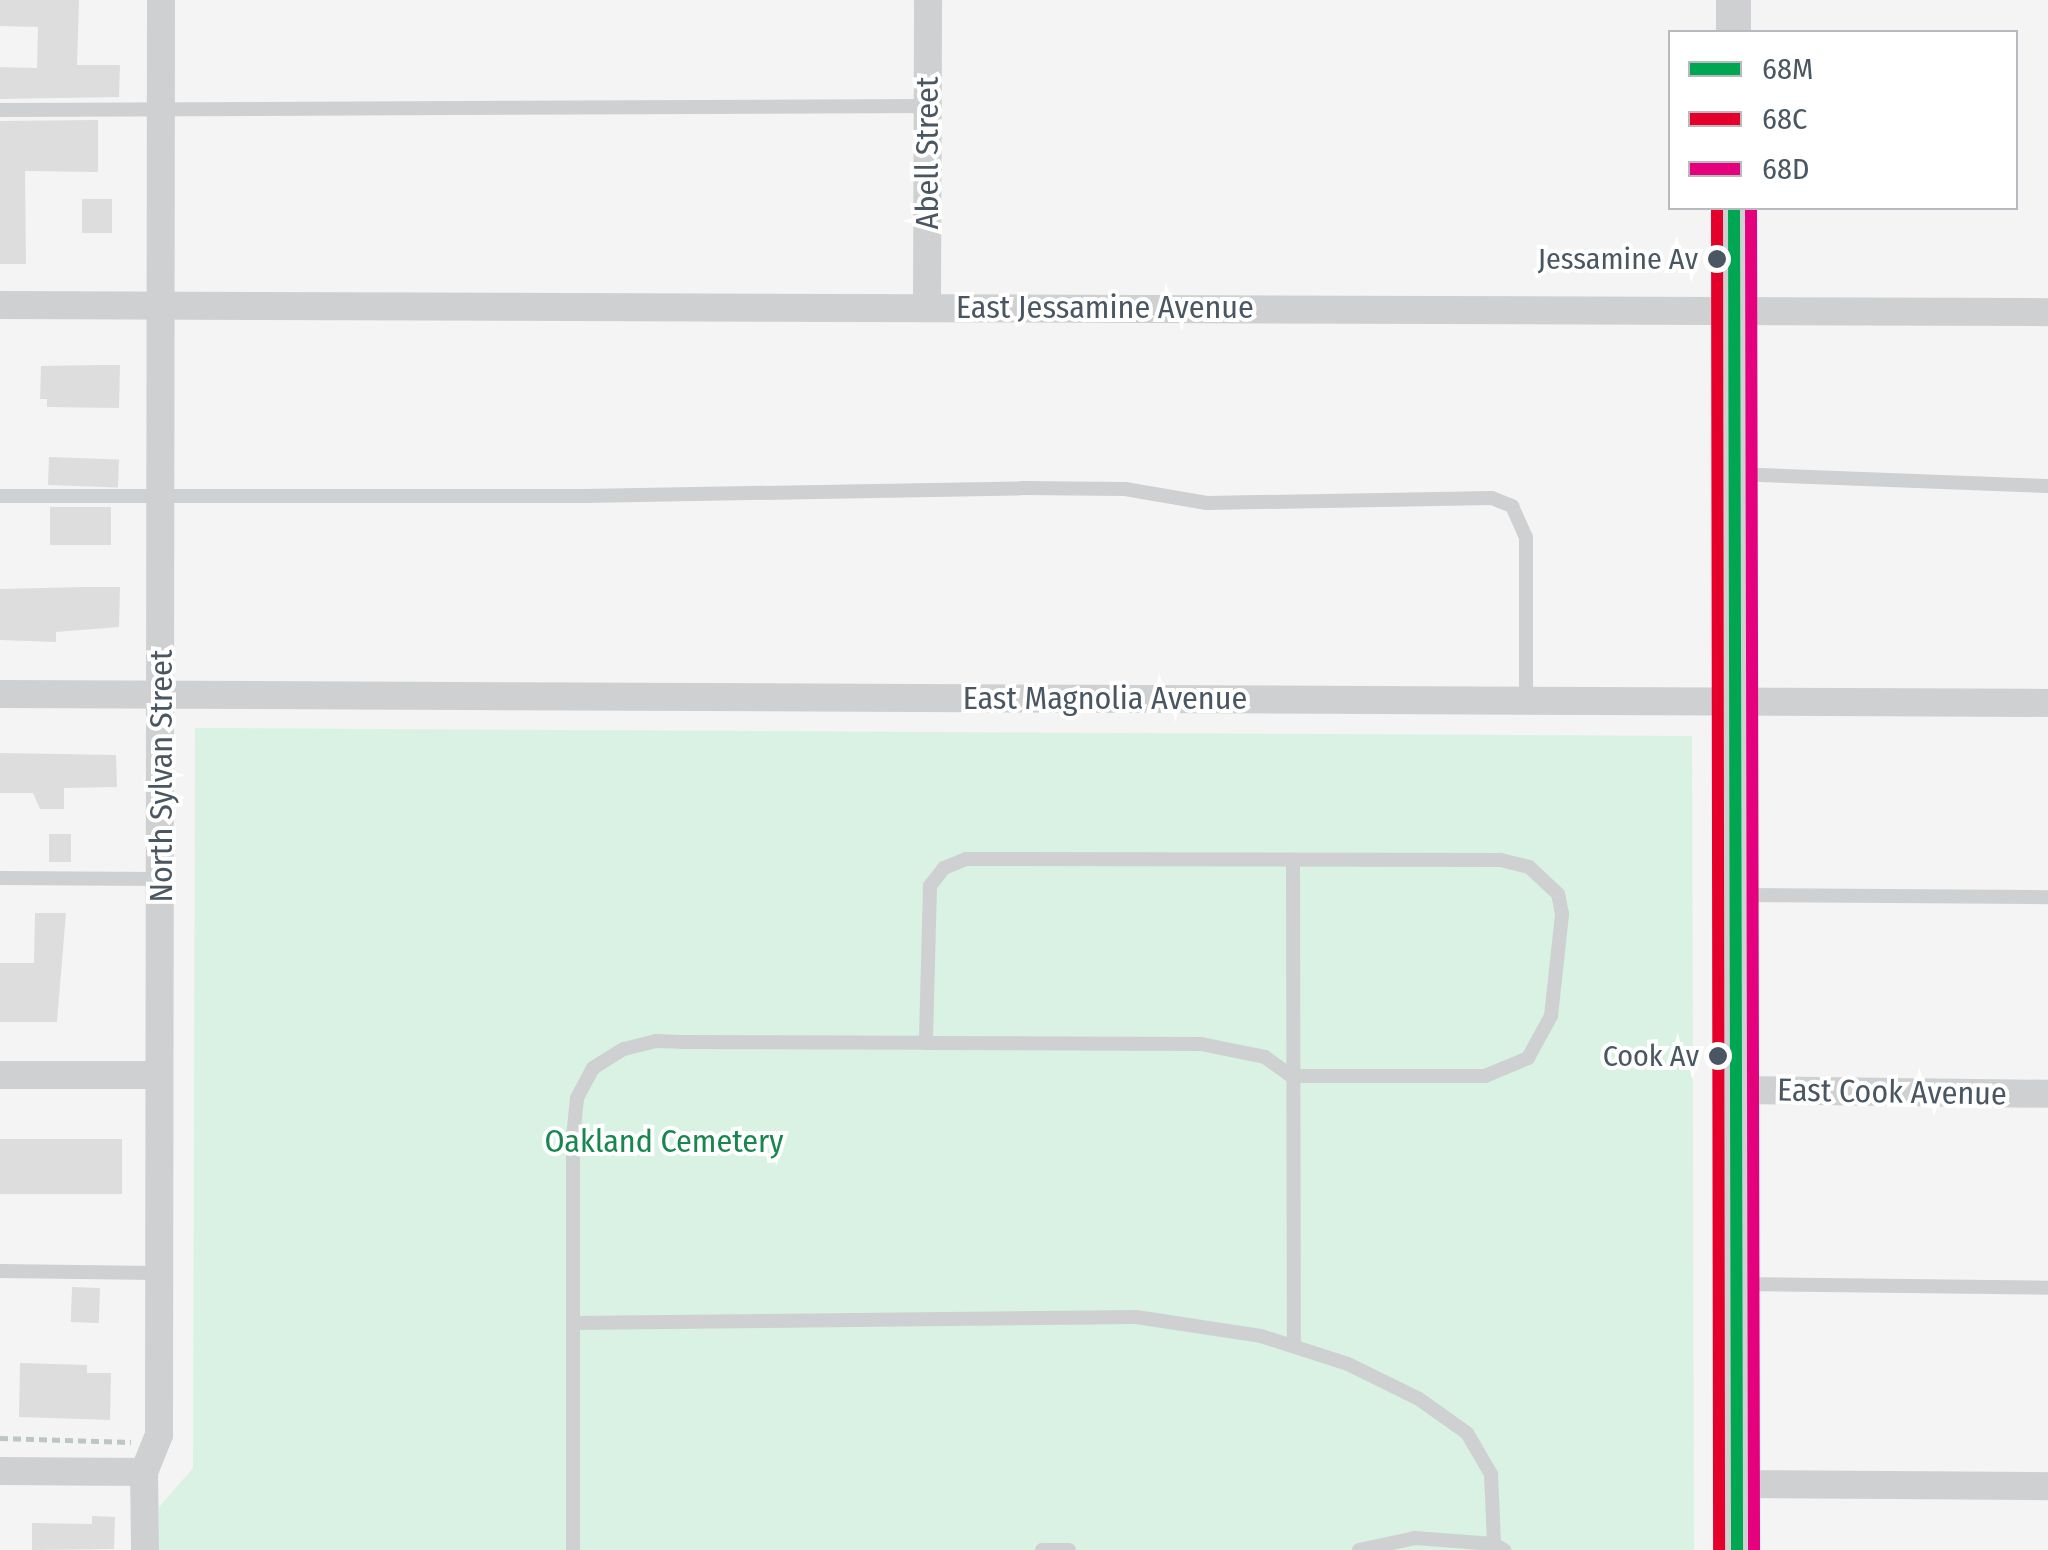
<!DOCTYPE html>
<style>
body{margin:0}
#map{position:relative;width:2048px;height:1550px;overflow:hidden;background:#f4f4f4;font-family:"Fira Sans Condensed",sans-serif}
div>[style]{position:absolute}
.green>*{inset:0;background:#d9f2e3}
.building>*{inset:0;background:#ddddde;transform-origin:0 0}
.path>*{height:5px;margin-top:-2.5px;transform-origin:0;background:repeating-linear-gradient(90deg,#bcc7c4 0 8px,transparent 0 13px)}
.service>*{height:14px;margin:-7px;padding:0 7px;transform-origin:7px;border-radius:7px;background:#ced0d2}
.minor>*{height:28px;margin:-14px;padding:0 14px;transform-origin:14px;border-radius:14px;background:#ced0d2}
.tertiary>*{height:35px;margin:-17.5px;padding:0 17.5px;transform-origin:17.5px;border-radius:17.5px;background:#ced0d2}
.bus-1>*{height:12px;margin:-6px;padding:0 6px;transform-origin:6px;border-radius:6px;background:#00a651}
.bus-2>*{height:12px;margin:-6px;padding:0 6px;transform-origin:6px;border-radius:6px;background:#e4002b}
.bus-3>*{height:12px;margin:-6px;padding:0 6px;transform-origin:6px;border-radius:6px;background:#e5007d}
.dots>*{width:28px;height:28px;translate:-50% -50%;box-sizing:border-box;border:5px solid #fff;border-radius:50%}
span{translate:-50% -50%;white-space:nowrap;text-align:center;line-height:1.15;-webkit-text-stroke:8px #fff;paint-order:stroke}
.bus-label{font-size:30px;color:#4a5661}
.right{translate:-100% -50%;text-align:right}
.street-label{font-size:32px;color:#4a5661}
.park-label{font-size:32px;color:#17864f}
.legend{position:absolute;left:1668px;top:30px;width:350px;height:180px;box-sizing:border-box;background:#fff;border:2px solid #b7bbc0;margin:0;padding:12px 18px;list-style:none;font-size:30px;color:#4a5661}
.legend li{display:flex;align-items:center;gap:20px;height:50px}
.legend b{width:50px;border:2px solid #b7bbc0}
</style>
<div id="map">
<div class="green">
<i style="clip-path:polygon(195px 728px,1692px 736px,1694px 1550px,159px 1550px,159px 1507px,193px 1468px)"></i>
</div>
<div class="building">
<i style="clip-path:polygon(0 0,79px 0,77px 65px,120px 65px,119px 97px,0 99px,0 67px,37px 68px,38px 27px,0 26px)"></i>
<i style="clip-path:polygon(98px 120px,98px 172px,25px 171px,26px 264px,0 264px,0 121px)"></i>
<i style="left:82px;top:199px;width:30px;height:34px"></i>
<i style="clip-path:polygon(99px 365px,120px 365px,119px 408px,47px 407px,47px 399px,40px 399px,41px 366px)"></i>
<i style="left:49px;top:457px;width:70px;height:28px;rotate:2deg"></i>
<i style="left:50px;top:507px;width:61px;height:38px"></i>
<i style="clip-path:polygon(83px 587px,120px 587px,119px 627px,56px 632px,56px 642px,0 640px,0 589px)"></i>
<i style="clip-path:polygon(0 753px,116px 755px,117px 787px,64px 788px,64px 809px,40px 809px,33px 793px,0 793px)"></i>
<i style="left:49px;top:834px;width:22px;height:28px"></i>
<i style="clip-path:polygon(35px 913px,66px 913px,57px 1022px,0 1022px,0 963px,34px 963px)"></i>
<i style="left:0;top:1139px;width:122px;height:55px"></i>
<i style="left:72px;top:1287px;width:28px;height:35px;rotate:2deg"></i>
<i style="clip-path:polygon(20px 1363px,87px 1365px,87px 1373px,111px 1373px,110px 1420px,19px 1417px)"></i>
<i style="clip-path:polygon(92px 1516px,115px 1517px,114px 1549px,32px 1550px,32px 1523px,92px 1524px)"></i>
</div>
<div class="path">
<i style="left:0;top:1438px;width:131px;rotate:1.7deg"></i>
</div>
<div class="service">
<i style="left:0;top:110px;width:928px;rotate:-0.25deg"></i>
<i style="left:1735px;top:474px;width:313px;rotate:2.2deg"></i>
<i style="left:0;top:496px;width:584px"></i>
<i style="left:584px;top:496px;width:438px;rotate:-1deg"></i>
<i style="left:1022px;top:488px;width:103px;rotate:0.6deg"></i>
<i style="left:1125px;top:489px;width:83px;rotate:9.7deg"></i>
<i style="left:1207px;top:503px;width:285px;rotate:-1deg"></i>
<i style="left:1492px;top:498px;width:22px;rotate:22deg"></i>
<i style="left:1512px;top:506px;width:34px;rotate:66deg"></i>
<i style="left:1526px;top:537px;width:161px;rotate:90deg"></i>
<i style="left:1293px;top:860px;width:484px;rotate:89.9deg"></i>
<i style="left:0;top:878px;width:161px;rotate:0.4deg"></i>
<i style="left:1736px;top:895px;width:312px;rotate:0.4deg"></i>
<i style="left:0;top:1271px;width:157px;rotate:0.7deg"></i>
<i style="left:1739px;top:1284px;width:309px;rotate:0.7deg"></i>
<i style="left:573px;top:1323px;width:563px;rotate:-0.61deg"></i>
<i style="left:1136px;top:1317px;width:126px;rotate:8.6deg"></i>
<i style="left:1261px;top:1336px;width:91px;rotate:17.8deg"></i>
<i style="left:1348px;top:1364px;width:79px;rotate:26.2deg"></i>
<i style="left:1419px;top:1399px;width:59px;rotate:35.3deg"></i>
<i style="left:1467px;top:1433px;width:48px;rotate:59.7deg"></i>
<i style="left:1491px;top:1474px;width:70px;rotate:87.5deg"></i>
<i style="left:1494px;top:1544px;width:12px;rotate:31deg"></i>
<i style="left:573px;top:1550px;width:412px;rotate:-90deg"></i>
<i style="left:573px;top:1138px;width:40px;rotate:-84.3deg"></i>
<i style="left:577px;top:1098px;width:34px;rotate:-62deg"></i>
<i style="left:593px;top:1068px;width:36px;rotate:-32deg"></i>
<i style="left:624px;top:1049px;width:33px;rotate:-14deg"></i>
<i style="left:656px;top:1041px;width:25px;rotate:2deg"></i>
<i style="left:681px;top:1042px;width:245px;rotate:0.2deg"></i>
<i style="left:926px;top:1043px;width:275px;rotate:0.2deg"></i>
<i style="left:1201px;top:1044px;width:65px;rotate:11.5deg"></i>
<i style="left:1265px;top:1057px;width:32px;rotate:36deg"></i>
<i style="left:1291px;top:1076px;width:194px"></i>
<i style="left:1485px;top:1076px;width:47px;rotate:-22.7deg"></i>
<i style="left:1528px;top:1058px;width:48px;rotate:-61.3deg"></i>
<i style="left:1551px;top:1016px;width:103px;rotate:-83.8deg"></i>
<i style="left:1562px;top:914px;width:20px;rotate:-101deg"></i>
<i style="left:1558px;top:894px;width:40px;rotate:-137deg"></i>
<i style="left:1529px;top:867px;width:30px;rotate:-166deg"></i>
<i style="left:1500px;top:860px;width:534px;rotate:-179.89deg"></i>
<i style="left:966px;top:859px;width:24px;rotate:158deg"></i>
<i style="left:944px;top:868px;width:23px;rotate:128deg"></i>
<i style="left:930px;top:886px;width:157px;rotate:91.5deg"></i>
<i style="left:1042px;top:1550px;width:27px"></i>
<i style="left:1359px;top:1550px;width:57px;rotate:-12.1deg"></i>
<i style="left:1415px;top:1538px;width:79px;rotate:4.3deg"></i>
</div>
<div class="minor">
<i style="left:0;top:305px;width:2048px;rotate:0.2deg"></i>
<i style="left:927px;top:306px;width:306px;rotate:-89.8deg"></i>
<i style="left:0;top:694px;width:2048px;rotate:0.25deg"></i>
<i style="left:0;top:1075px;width:157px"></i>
<i style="left:1736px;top:1090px;width:312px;rotate:0.7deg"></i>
<i style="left:0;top:1471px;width:144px;rotate:0.4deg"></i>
<i style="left:1737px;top:1484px;width:311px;rotate:0.4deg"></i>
<i style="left:145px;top:1550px;width:78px;rotate:-90.7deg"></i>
<i style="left:144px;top:1472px;width:40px;rotate:-68deg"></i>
<i style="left:159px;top:1435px;width:1435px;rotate:-89.92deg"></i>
</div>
<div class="tertiary">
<i style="left:1733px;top:0;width:32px;rotate:90deg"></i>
<i style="left:1734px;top:208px;width:1342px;rotate:89.87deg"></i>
</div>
<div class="bus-1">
<i style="left:1734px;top:208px;width:1342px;rotate:89.87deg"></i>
</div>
<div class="bus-2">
<i style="left:1717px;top:208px;width:1342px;rotate:89.91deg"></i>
</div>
<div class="bus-3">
<i style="left:1751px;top:208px;width:1342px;rotate:89.87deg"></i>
</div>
<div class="dots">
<i style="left:1717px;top:259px;background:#4a5661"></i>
<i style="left:1718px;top:1056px;background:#4a5661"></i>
</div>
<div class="bus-label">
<span class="right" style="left:1698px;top:259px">Jessamine Av</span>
<span class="right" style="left:1699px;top:1056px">Cook Av</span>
</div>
<div class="street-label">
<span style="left:927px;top:153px;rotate:-90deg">Abell Street</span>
<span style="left:1105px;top:307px">East Jessamine Avenue</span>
<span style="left:1105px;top:698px">East Magnolia Avenue</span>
<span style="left:161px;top:776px;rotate:-90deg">North Sylvan Street</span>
<span style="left:1892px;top:1092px;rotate:1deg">East Cook Avenue</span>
</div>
<div class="park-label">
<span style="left:664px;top:1141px">Oakland Cemetery</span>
</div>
<ul class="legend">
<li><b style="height:12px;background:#00a651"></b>68M</li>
<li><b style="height:12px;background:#e4002b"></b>68C</li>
<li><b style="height:12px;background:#e5007d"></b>68D</li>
</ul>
</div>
